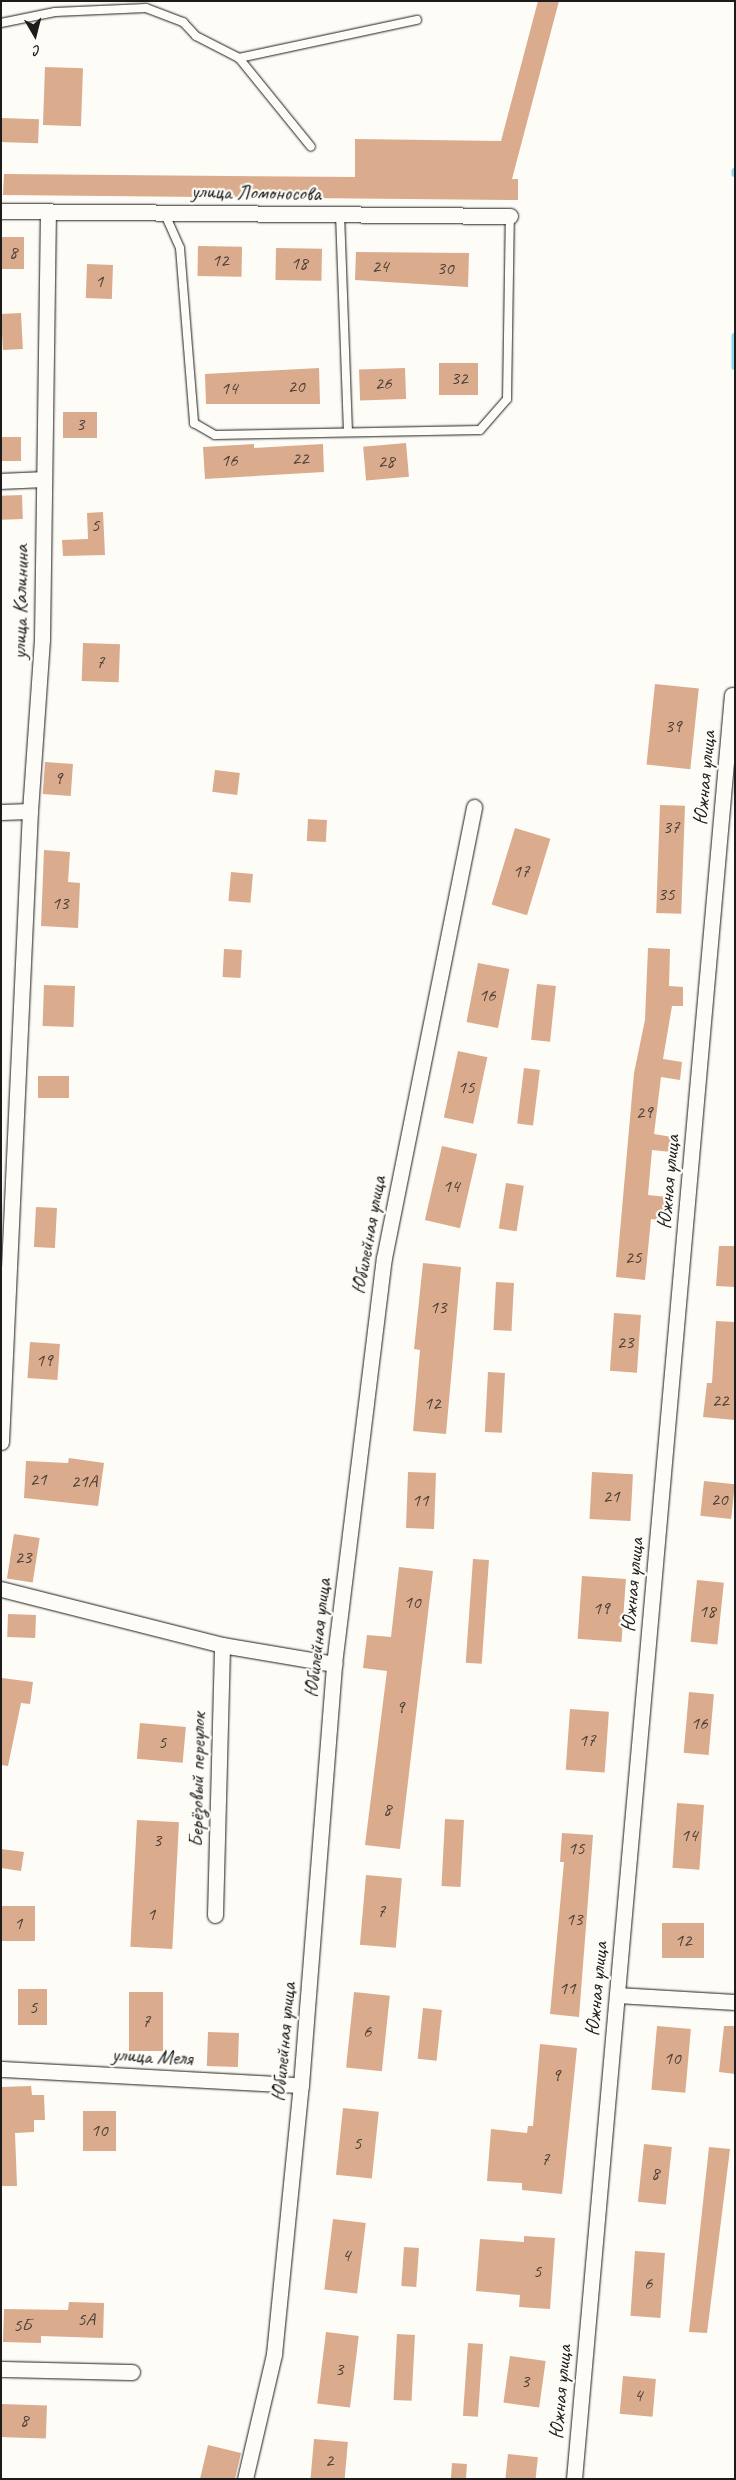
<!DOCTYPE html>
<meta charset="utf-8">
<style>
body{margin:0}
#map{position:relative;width:736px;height:2480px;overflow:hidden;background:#fdfcf7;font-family:Caveat,sans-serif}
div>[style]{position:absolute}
.stream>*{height:5.5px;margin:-2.75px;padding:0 2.75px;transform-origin:2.75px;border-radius:2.75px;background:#91d9f3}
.building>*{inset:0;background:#daab8c;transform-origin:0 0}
.roads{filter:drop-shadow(0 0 1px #1c1c1c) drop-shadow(0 0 1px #1c1c1c)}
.service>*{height:8px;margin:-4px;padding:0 4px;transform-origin:4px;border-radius:4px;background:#fdfcf7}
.minor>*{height:15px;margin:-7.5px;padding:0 7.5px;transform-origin:7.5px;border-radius:7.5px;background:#fdfcf7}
span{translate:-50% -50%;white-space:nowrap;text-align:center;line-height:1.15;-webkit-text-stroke:4.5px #fdfcf7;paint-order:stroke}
.number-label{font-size:19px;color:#4c4038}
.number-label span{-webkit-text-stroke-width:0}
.street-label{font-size:21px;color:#1c1c1c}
.frame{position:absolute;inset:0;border:2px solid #1c1c1c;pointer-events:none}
.north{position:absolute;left:10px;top:10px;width:50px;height:50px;-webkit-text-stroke:4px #fdfcf7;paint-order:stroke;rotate:172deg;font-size:14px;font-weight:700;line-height:20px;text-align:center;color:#1c1c1c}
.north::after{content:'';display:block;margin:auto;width:18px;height:22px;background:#1c1c1c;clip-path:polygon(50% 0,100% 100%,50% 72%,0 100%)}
</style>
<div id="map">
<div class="stream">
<i style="left:735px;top:171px;width:3px;rotate:90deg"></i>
<i style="left:735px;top:336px;width:31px;rotate:90deg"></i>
</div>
<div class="building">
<i style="clip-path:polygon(538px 1px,559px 1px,512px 179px,518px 179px,518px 200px,3px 195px,4px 174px,355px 177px,355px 139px,501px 141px)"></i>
<i style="left:45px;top:67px;width:38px;height:58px;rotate:2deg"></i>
<i style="left:1px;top:118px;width:38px;height:24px;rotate:2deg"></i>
<i style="left:1px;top:237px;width:23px;height:32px"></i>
<i style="left:198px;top:246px;width:44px;height:30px;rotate:1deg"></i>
<i style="left:276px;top:248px;width:46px;height:32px;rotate:1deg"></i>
<i style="clip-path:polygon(356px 252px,469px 253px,468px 287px,355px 280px)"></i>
<i style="left:87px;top:264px;width:26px;height:34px;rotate:2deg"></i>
<i style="left:21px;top:313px;width:36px;height:20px;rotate:87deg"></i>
<i style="left:439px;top:363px;width:39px;height:32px"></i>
<i style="clip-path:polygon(319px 368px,320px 404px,206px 404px,205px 374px)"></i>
<i style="left:405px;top:368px;width:31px;height:46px;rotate:88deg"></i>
<i style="left:63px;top:412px;width:34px;height:26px"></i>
<i style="left:1px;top:437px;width:20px;height:24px"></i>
<i style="left:406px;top:443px;width:34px;height:43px;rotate:85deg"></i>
<i style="clip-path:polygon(254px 444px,254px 448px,323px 444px,324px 472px,205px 479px,203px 447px)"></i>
<i style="left:22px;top:495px;width:24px;height:21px;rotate:88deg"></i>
<i style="clip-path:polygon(103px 512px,105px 555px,63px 556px,62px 540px,88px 539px,87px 513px)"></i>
<i style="left:83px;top:643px;width:37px;height:38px;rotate:2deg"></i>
<i style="left:655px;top:684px;width:44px;height:81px;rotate:6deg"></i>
<i style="left:45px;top:762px;width:28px;height:32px;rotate:4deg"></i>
<i style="left:215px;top:770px;width:25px;height:22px;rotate:7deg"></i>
<i style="left:660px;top:805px;width:25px;height:108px;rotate:2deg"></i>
<i style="left:308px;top:819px;width:19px;height:22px;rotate:3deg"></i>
<i style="left:515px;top:828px;width:37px;height:80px;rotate:17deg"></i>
<i style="clip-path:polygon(44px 850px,70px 852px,68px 882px,80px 883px,78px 928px,41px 926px)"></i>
<i style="left:231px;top:872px;width:22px;height:29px;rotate:5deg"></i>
<i style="clip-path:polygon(648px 948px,670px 949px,669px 986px,683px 987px,683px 1006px,672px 1006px,663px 1059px,682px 1062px,680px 1080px,661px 1077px,654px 1134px,672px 1137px,671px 1152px,652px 1150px,648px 1195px,667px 1197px,665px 1221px,651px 1219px,645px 1280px,616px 1277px,634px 1073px,645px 1020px)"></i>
<i style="left:224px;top:949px;width:18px;height:28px;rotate:3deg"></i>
<i style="left:478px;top:963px;width:32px;height:60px;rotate:11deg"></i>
<i style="left:537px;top:984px;width:19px;height:56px;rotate:6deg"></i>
<i style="left:44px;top:985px;width:31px;height:41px;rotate:2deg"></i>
<i style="left:458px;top:1051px;width:30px;height:68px;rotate:12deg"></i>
<i style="left:524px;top:1068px;width:16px;height:56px;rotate:7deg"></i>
<i style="left:38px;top:1076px;width:31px;height:22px"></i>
<i style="left:442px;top:1146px;width:36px;height:76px;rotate:13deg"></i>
<i style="left:506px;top:1183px;width:18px;height:46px;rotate:9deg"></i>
<i style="left:36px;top:1207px;width:21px;height:40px;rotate:3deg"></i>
<i style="clip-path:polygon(719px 1246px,735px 1246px,735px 1287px,716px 1286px)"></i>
<i style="clip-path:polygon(423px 1263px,461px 1267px,446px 1434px,413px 1431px,420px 1350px,414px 1349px)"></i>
<i style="left:496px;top:1282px;width:18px;height:48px;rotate:3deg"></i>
<i style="left:614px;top:1313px;width:27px;height:58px;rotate:4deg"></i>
<i style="clip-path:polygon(716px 1321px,735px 1322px,735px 1420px,703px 1417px,707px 1383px,712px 1383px)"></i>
<i style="left:30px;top:1342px;width:30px;height:36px;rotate:4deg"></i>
<i style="left:488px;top:1372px;width:17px;height:60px;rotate:3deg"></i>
<i style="clip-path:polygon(69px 1458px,104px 1463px,98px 1506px,24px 1498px,26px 1461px,68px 1463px)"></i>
<i style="left:408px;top:1472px;width:28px;height:56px;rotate:2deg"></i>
<i style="left:592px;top:1472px;width:41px;height:47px;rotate:3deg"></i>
<i style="left:704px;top:1481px;width:31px;height:35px;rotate:6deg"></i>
<i style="left:14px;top:1534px;width:26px;height:45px;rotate:9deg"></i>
<i style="left:473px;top:1559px;width:16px;height:104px;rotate:4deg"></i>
<i style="clip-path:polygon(399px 1567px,433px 1571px,400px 1849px,365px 1845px,387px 1671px,363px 1668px,367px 1635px,391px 1637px)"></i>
<i style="left:582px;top:1576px;width:44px;height:63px;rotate:4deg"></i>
<i style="left:697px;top:1580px;width:27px;height:62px;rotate:6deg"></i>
<i style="left:8px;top:1614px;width:28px;height:23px;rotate:2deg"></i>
<i style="clip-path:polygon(2px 1678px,33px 1682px,30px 1704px,21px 1703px,8px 1766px,1px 1765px)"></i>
<i style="left:689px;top:1692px;width:25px;height:61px;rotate:5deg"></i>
<i style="left:570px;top:1709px;width:39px;height:61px;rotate:4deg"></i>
<i style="left:140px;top:1723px;width:46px;height:36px;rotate:5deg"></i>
<i style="left:677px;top:1803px;width:27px;height:65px;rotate:4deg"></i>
<i style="left:445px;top:1819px;width:19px;height:67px;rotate:3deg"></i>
<i style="left:137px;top:1820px;width:42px;height:127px;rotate:3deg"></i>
<i style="clip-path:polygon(562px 1833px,593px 1835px,579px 2017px,550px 2014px,564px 1862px,560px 1862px)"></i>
<i style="clip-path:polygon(1px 1849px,24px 1852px,21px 1871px,1px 1868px)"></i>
<i style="left:366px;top:1875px;width:36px;height:70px;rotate:5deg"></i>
<i style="left:1px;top:1906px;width:34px;height:35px"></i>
<i style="left:662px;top:1923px;width:42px;height:35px"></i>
<i style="left:47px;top:1989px;width:36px;height:29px;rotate:90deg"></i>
<i style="left:129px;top:1992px;width:34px;height:59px"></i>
<i style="left:354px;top:1992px;width:36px;height:76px;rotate:6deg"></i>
<i style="left:423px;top:2008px;width:19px;height:51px;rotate:6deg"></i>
<i style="left:657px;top:2026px;width:34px;height:64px;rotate:5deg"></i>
<i style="clip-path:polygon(724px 2026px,735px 2026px,735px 2074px,719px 2072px)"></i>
<i style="left:208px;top:2032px;width:31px;height:34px;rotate:2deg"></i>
<i style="clip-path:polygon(540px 2044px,577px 2048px,562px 2194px,522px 2190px,522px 2183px,487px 2181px,491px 2129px,527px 2133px,528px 2126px,533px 2126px)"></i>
<i style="clip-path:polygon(31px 2086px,32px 2095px,44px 2095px,45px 2120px,34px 2120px,34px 2132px,15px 2133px,17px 2186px,1px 2186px,1px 2087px)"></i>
<i style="left:343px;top:2108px;width:36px;height:67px;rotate:6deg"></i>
<i style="left:83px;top:2111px;width:33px;height:40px"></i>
<i style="left:644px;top:2144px;width:28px;height:58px;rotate:6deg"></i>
<i style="clip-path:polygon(709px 2147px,730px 2149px,707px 2333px,689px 2332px)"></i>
<i style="left:333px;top:2219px;width:33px;height:71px;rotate:7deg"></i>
<i style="clip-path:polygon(524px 2236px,555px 2238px,550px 2309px,519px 2307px,520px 2295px,476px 2291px,480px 2239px,524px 2242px)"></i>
<i style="left:404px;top:2247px;width:15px;height:39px;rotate:4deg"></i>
<i style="left:635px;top:2251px;width:30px;height:65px;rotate:4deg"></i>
<i style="clip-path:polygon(69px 2302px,104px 2303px,103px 2338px,41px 2336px,41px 2343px,3px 2342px,4px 2309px,68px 2310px)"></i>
<i style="left:326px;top:2332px;width:33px;height:72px;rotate:7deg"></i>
<i style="left:397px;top:2334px;width:18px;height:66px;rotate:3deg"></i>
<i style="left:468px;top:2343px;width:15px;height:73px;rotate:4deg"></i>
<i style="left:510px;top:2356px;width:36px;height:47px;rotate:8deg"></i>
<i style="left:623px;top:2376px;width:33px;height:38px;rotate:5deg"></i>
<i style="left:1px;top:2404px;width:46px;height:33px;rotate:2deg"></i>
<i style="left:314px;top:2439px;width:34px;height:40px;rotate:5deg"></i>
<i style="clip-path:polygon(208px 2445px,241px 2453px,235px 2479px,200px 2479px)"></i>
<i style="left:508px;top:2454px;width:30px;height:25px;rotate:6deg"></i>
<i style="left:452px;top:2463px;width:15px;height:16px;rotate:4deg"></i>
</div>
<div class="roads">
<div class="service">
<i style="left:1px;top:23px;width:55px;rotate:-11.5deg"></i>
<i style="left:55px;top:12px;width:91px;rotate:-2.5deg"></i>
<i style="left:146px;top:8px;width:40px;rotate:21deg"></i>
<i style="left:183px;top:22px;width:19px;rotate:47deg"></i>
<i style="left:196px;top:36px;width:48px;rotate:27.1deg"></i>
<i style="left:239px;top:58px;width:114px;rotate:51deg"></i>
<i style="left:239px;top:58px;width:182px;rotate:-12.1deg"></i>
<i style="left:164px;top:212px;width:39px;rotate:66deg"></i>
<i style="left:180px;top:248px;width:176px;rotate:85.4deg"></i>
<i style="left:194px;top:423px;width:24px;rotate:30deg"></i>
<i style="left:215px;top:435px;width:265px;rotate:-1.1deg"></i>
<i style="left:480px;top:430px;width:41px;rotate:-48.9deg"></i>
<i style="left:507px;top:399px;width:183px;rotate:-89.1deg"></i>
<i style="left:340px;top:214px;width:218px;rotate:87.9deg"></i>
</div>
<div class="minor">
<i style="left:1px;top:211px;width:509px;rotate:0.56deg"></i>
<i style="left:1px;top:481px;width:42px;rotate:-2.7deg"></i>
<i style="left:1px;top:812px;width:29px;rotate:-2deg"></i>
<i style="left:1px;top:1442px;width:632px;rotate:-87.37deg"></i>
<i style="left:30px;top:811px;width:172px;rotate:-86deg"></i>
<i style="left:42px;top:639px;width:428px;rotate:-89.2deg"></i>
<i style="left:1px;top:1589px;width:228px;rotate:14.2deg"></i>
<i style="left:222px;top:1645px;width:114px;rotate:9.6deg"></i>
<i style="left:215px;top:1915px;width:270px;rotate:-88.5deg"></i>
<i style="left:617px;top:1995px;width:118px;rotate:3.4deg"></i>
<i style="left:1px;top:2069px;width:300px;rotate:3.1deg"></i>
<i style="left:1px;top:2369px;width:131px;rotate:1.3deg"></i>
<i style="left:245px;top:2479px;width:128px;rotate:-76.9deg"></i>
<i style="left:274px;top:2354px;width:270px;rotate:-84.3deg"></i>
<i style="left:301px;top:2085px;width:422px;rotate:-85.5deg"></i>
<i style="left:334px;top:1664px;width:409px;rotate:-83deg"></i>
<i style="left:384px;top:1258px;width:460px;rotate:-78.7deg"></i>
<i style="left:574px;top:2479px;width:1791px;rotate:-84.94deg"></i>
</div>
</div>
<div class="number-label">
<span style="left:13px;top:253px">8</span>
<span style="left:220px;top:261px">12</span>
<span style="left:299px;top:264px">18</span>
<span style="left:380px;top:267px">24</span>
<span style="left:445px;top:269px">30</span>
<span style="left:99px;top:282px">1</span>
<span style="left:459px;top:379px">32</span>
<span style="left:383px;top:384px">26</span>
<span style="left:296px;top:387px">20</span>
<span style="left:229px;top:389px">14</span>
<span style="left:80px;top:425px">3</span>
<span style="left:300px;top:459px">22</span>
<span style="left:229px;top:461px">16</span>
<span style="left:386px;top:462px">28</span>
<span style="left:95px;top:526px">5</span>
<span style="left:100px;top:663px">7</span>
<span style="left:673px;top:727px">39</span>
<span style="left:58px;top:779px">9</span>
<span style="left:671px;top:828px">37</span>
<span style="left:521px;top:872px">17</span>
<span style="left:666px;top:895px">35</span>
<span style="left:60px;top:904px">13</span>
<span style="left:487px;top:996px">16</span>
<span style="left:466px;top:1088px">15</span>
<span style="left:644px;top:1113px">29</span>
<span style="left:451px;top:1187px">14</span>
<span style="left:633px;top:1258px">25</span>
<span style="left:438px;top:1308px">13</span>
<span style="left:625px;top:1343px">23</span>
<span style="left:44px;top:1361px">19</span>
<span style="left:720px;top:1401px">22</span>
<span style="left:432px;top:1404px">12</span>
<span style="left:38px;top:1480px">21</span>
<span style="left:84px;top:1482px">21А</span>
<span style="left:611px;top:1497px">21</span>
<span style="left:719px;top:1500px">20</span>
<span style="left:420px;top:1501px">11</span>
<span style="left:23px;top:1558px">23</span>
<span style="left:412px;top:1603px">10</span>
<span style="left:601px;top:1609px">19</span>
<span style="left:707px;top:1612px">18</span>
<span style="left:400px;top:1708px">9</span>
<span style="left:699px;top:1724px">16</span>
<span style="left:587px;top:1741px">17</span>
<span style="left:162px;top:1743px">5</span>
<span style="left:387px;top:1810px">8</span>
<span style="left:689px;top:1836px">14</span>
<span style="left:157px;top:1841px">3</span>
<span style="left:576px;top:1849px">15</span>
<span style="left:381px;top:1912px">7</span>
<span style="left:151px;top:1915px">1</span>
<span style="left:574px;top:1920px">13</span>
<span style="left:18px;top:1924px">1</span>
<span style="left:683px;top:1941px">12</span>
<span style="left:567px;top:1989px">11</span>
<span style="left:33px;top:2008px">5</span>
<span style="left:146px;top:2022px">7</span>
<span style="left:367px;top:2032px">6</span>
<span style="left:672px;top:2059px">10</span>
<span style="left:556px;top:2076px">9</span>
<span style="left:99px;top:2131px">10</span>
<span style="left:357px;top:2144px">5</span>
<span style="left:545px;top:2160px">7</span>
<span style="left:655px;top:2174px">8</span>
<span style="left:346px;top:2256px">4</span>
<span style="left:537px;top:2272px">5</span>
<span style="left:648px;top:2284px">6</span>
<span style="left:86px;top:2320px">5А</span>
<span style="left:22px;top:2326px">5Б</span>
<span style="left:339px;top:2370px">3</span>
<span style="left:525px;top:2382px">3</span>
<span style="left:638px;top:2396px">4</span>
<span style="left:24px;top:2421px">8</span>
<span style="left:329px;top:2461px">2</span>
</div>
<div class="street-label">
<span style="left:256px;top:192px;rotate:1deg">улица Ломоносова</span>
<span style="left:20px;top:602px;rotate:-89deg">улица Калинина</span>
<span style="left:704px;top:778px;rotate:-85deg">Южная улица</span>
<span style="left:668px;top:1182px;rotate:-85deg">Южная улица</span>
<span style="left:368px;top:1235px;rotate:-80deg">Юбилейная улица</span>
<span style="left:632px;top:1585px;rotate:-85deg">Южная улица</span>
<span style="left:317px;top:1638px;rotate:-84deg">Юбилейная улица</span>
<span style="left:197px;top:1780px;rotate:-89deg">Берёзовый переулок</span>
<span style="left:596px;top:1989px;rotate:-85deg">Южная улица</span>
<span style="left:283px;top:2042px;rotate:-85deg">Юбилейная улица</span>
<span style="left:152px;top:2056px;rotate:3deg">улица Меля</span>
<span style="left:560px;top:2392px;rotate:-85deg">Южная улица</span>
</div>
<div class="frame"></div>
<div class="north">С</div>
</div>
